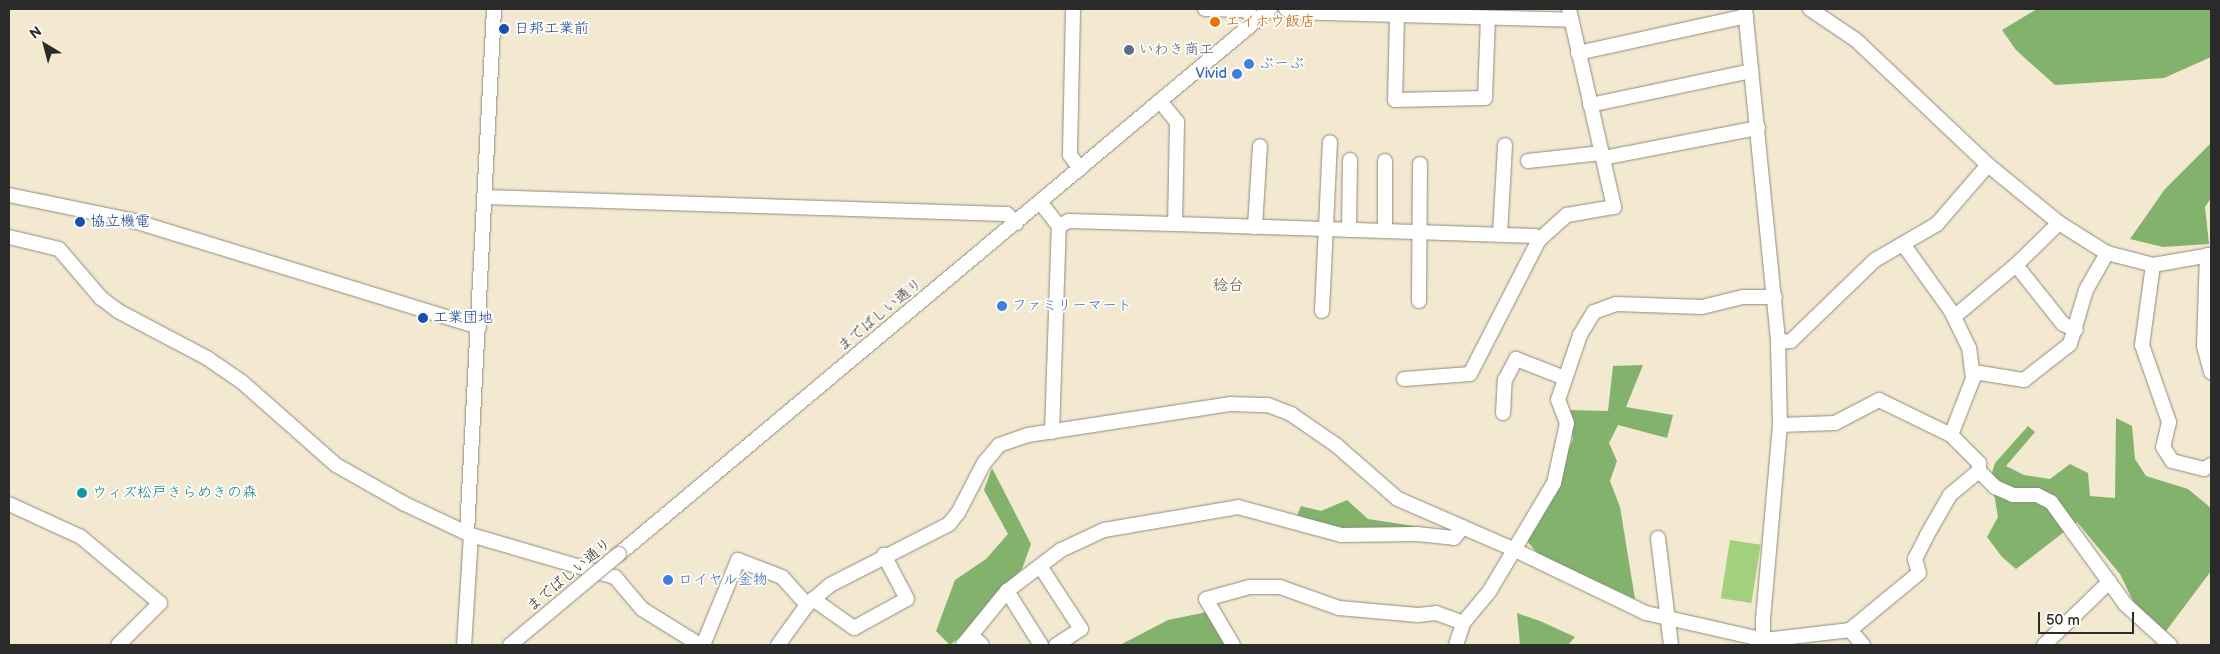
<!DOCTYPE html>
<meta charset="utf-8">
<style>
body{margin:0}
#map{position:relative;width:2220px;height:654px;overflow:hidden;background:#f3e8d0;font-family:"Balsamiq Sans","Klee One",sans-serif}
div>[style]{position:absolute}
.green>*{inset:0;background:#a3d07d;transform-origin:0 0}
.forest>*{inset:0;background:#82b26c}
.roads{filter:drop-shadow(0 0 1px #8f8a7e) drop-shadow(0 0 1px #8f8a7e)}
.minor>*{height:14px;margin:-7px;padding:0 7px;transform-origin:7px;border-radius:7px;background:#fff}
.bridges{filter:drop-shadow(0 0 1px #8f8a7e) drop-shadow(0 0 1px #8f8a7e)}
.minor-bridge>*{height:14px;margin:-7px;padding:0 7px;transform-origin:7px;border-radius:7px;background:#fff}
.dots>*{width:14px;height:14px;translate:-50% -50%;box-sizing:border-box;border:2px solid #fdfcf7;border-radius:50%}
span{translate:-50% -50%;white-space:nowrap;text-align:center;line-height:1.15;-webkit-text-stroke:4px #fdfcf7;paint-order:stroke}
.food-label{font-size:15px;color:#c56008}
.left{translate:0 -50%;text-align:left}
.transit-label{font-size:15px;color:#164399}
.service-label{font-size:15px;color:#4e5e75}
.shop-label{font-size:15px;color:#366cbe}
.right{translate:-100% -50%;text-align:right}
.street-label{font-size:15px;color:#2b2b2b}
.culture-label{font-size:15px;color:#0d838f}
.neighbourhood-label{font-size:16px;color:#665849}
.frame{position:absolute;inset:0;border:10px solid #2b2b2b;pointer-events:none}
.north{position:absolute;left:20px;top:20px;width:50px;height:50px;-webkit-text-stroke:4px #fdfcf7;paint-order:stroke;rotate:323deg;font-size:14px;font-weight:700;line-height:20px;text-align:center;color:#2b2b2b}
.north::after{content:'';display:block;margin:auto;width:18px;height:22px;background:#2b2b2b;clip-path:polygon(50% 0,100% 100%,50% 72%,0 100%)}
.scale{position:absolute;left:2038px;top:612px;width:96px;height:22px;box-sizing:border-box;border:2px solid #2b2b2b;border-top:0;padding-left:6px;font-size:15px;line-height:18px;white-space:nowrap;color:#2b2b2b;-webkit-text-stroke:4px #fdfcf7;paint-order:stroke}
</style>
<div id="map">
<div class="green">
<i style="left:1730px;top:540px;width:31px;height:59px;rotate:9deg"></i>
</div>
<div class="forest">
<i style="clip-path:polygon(2037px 9px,2211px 9px,2211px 57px,2164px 78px,2055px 85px,2016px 50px,2002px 30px)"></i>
<i style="clip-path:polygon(2211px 143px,2211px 198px,2205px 207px,2209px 244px,2163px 247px,2130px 239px,2165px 189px)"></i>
<i style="clip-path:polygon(1643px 365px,1626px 407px,1673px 415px,1667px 438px,1618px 425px,1609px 443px,1617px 461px,1610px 481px,1620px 507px,1635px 599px,1539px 555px,1526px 540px,1573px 439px,1567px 410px,1608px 411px,1613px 366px)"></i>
<i style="clip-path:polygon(2116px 418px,2132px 426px,2135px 459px,2146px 476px,2188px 489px,2211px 508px,2211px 571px,2166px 631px,2136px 607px,2120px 574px,2077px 522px,2016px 569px,2002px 557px,1987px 537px,1998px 517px,1991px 476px,1995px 463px,2028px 426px,2035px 432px,2006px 466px,2024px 475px,2050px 479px,2070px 464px,2088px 473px,2090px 496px,2115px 498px)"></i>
<i style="clip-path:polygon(992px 468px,1031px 544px,1022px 569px,993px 596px,969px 630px,950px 645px,936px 631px,955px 580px,986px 559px,1008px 534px,984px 490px)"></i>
<i style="clip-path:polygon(1347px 500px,1368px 519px,1434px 529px,1343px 530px,1297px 516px,1301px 506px,1321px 511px)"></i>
<i style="clip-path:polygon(1207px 612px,1232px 645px,1120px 645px,1168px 620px)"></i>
<i style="clip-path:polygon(1517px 613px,1540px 621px,1575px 637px,1568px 645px,1520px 645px)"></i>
</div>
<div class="roads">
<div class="minor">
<i style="left:1073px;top:9px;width:146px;rotate:91.2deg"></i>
<i style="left:1070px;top:155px;width:17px;rotate:54deg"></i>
<i style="left:1205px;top:9px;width:41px;rotate:1.4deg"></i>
<i style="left:1246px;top:10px;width:15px;rotate:48deg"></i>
<i style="left:1286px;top:9px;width:6px;rotate:31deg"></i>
<i style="left:1291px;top:12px;width:279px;rotate:1.6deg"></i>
<i style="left:1745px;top:9px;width:335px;rotate:84.3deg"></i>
<i style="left:1778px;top:342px;width:83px;rotate:88.6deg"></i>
<i style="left:1780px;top:425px;width:195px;rotate:95deg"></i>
<i style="left:1763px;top:619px;width:26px;rotate:90deg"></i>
<i style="left:1810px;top:9px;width:55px;rotate:34deg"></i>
<i style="left:1856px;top:40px;width:182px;rotate:43.4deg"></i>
<i style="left:1988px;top:165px;width:92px;rotate:39.2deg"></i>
<i style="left:2059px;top:223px;width:32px;rotate:32deg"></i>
<i style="left:2086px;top:240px;width:25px;rotate:32deg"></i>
<i style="left:2107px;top:253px;width:48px;rotate:14.6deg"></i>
<i style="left:2153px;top:265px;width:59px;rotate:-9.8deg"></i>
<i style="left:1397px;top:15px;width:85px;rotate:91.3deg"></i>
<i style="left:1395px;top:100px;width:90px;rotate:-1.3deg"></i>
<i style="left:1485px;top:98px;width:80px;rotate:-87.9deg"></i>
<i style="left:1578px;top:53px;width:172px;rotate:-12.4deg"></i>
<i style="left:1160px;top:101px;width:27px;rotate:51deg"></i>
<i style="left:1177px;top:122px;width:102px;rotate:91.1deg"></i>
<i style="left:1590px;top:105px;width:165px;rotate:-11.9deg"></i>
<i style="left:1603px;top:158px;width:158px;rotate:-11deg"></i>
<i style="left:1528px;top:161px;width:74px;rotate:-6.2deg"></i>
<i style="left:9px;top:195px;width:128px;rotate:11.7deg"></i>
<i style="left:134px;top:221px;width:361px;rotate:17.1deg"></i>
<i style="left:485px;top:197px;width:522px;rotate:1.87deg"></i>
<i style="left:1007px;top:214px;width:13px;rotate:45deg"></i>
<i style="left:1040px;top:202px;width:31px;rotate:52deg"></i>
<i style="left:1059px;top:226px;width:11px;rotate:-27deg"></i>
<i style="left:1069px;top:221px;width:106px;rotate:1.6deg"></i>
<i style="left:1175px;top:224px;width:360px;rotate:1.9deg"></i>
<i style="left:1535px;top:236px;width:6px;rotate:45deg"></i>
<i style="left:1539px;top:240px;width:38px;rotate:-42deg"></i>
<i style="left:1567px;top:215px;width:48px;rotate:-9.7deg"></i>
<i style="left:1614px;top:207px;width:203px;rotate:-102.8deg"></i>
<i style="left:2059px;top:223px;width:60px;rotate:135.7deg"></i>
<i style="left:2016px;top:265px;width:75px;rotate:51.5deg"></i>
<i style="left:2063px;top:324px;width:14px;rotate:25deg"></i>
<i style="left:1255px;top:227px;width:81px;rotate:-86.5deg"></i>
<i style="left:1349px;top:230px;width:70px;rotate:-89.2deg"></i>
<i style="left:1385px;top:231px;width:70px;rotate:-90deg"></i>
<i style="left:1500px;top:235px;width:90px;rotate:-86.8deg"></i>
<i style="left:9px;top:237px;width:51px;rotate:13.5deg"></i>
<i style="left:59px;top:249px;width:65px;rotate:49.4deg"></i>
<i style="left:101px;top:298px;width:21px;rotate:37deg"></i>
<i style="left:118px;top:311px;width:101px;rotate:27.8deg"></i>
<i style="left:207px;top:358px;width:42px;rotate:34.4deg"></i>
<i style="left:242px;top:382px;width:125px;rotate:41.4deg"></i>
<i style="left:336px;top:465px;width:79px;rotate:29.5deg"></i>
<i style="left:405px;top:504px;width:73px;rotate:25.2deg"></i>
<i style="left:471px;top:535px;width:110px;rotate:93.6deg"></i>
<i style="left:2207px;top:255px;width:91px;rotate:91.9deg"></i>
<i style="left:2204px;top:346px;width:27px;rotate:75deg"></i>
<i style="left:2153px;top:265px;width:81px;rotate:97.8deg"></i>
<i style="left:2142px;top:345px;width:82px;rotate:70.7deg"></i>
<i style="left:2169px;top:422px;width:26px;rotate:103deg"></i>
<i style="left:2163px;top:447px;width:17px;rotate:57deg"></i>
<i style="left:2172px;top:461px;width:33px;rotate:14deg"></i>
<i style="left:2204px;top:469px;width:8px;rotate:-30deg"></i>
<i style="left:1419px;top:301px;width:137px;rotate:-89.6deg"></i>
<i style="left:1322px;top:311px;width:169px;rotate:-87.3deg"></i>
<i style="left:1954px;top:317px;width:81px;rotate:-40deg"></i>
<i style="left:1778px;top:342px;width:13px;rotate:-4deg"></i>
<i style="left:1791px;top:341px;width:117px;rotate:-44deg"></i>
<i style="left:1875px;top:260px;width:72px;rotate:-30.1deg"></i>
<i style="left:1937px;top:224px;width:78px;rotate:-49.2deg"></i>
<i style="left:1974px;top:372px;width:51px;rotate:9.1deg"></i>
<i style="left:2024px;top:380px;width:58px;rotate:-38deg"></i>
<i style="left:2070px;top:344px;width:56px;rotate:-73.5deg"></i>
<i style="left:2086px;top:290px;width:43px;rotate:-60.4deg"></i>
<i style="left:1404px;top:379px;width:66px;rotate:-4.3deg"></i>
<i style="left:1470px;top:374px;width:151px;rotate:-62.8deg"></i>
<i style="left:1503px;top:413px;width:33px;rotate:-87deg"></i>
<i style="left:1505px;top:380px;width:24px;rotate:-62deg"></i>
<i style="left:1516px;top:359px;width:53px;rotate:21.2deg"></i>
<i style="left:1780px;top:425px;width:55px;rotate:-2.1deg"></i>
<i style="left:1835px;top:423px;width:50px;rotate:-27.6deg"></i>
<i style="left:1879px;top:400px;width:80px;rotate:25.9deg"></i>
<i style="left:1052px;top:432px;width:206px;rotate:-88.1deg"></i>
<i style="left:1979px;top:471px;width:23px;rotate:45deg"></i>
<i style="left:1995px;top:487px;width:20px;rotate:24deg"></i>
<i style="left:2013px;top:495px;width:24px"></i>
<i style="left:2037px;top:495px;width:16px;rotate:27deg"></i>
<i style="left:2051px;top:502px;width:126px;rotate:54deg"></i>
<i style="left:2125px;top:604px;width:61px;rotate:42.3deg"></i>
<i style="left:9px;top:504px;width:79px;rotate:24.6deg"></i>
<i style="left:81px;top:537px;width:103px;rotate:39.9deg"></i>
<i style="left:160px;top:603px;width:59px;rotate:135deg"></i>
<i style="left:467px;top:533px;width:525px;rotate:-87.05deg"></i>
<i style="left:471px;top:535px;width:150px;rotate:16.3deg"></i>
<i style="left:615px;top:577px;width:42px;rotate:49.8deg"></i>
<i style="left:642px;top:609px;width:68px;rotate:31.8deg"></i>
<i style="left:1658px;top:538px;width:108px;rotate:83.1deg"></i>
<i style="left:619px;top:554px;width:849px;rotate:-39.94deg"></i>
<i style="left:1040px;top:566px;width:75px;rotate:56.9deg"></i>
<i style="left:1081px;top:629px;width:30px;rotate:147deg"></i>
<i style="left:1007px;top:591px;width:64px;rotate:57.8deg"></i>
<i style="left:813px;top:599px;width:50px;rotate:35.3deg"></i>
<i style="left:854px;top:628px;width:60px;rotate:-28.7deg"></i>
<i style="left:907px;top:599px;width:50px;rotate:-117.6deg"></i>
<i style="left:1850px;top:630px;width:20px;rotate:49deg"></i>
<i style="left:972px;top:636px;width:13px;rotate:42deg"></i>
<i style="left:703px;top:645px;width:92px;rotate:-67.6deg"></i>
<i style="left:738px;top:560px;width:47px;rotate:21.1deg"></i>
<i style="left:782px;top:577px;width:38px;rotate:48deg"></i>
<i style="left:778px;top:645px;width:49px;rotate:-54.1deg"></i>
<i style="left:807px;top:605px;width:30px;rotate:-41deg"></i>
<i style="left:830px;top:585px;width:134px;rotate:-27.1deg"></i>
<i style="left:949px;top:524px;width:14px;rotate:-51deg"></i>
<i style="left:958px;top:513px;width:56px;rotate:-62.5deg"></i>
<i style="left:984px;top:463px;width:23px;rotate:-50deg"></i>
<i style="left:999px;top:445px;width:31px;rotate:-19deg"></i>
<i style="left:1028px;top:435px;width:204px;rotate:-8.7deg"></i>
<i style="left:1230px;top:404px;width:38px;rotate:2deg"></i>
<i style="left:1268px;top:405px;width:25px;rotate:21deg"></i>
<i style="left:1291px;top:414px;width:55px;rotate:34.6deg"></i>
<i style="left:1336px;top:445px;width:82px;rotate:41.1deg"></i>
<i style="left:1398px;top:499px;width:125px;rotate:23.5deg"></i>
<i style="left:1513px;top:549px;width:148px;rotate:25.7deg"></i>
<i style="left:1646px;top:613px;width:122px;rotate:12.8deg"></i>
<i style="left:1765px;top:640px;width:86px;rotate:-6.7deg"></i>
<i style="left:1850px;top:630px;width:89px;rotate:-39.6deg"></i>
<i style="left:1919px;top:573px;width:15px;rotate:-106deg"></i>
<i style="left:1915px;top:559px;width:27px;rotate:-63deg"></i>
<i style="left:1927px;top:535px;width:46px;rotate:-60.1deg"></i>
<i style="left:1950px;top:495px;width:38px;rotate:-40deg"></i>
<i style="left:1979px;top:471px;width:8px;rotate:-90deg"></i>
<i style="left:1979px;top:463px;width:40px;rotate:-135deg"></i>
<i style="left:1951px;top:435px;width:60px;rotate:-68.6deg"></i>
<i style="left:1973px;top:379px;width:31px;rotate:-97deg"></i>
<i style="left:1969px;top:348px;width:41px;rotate:-115.9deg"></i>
<i style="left:1951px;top:311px;width:82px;rotate:-125.6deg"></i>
<i style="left:963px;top:645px;width:70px;rotate:-50.8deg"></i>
<i style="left:1007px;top:591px;width:68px;rotate:-37.2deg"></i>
<i style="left:1061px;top:550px;width:47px;rotate:-24.9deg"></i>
<i style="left:1104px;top:530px;width:136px;rotate:-9.7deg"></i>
<i style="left:1238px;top:507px;width:108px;rotate:15.1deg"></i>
<i style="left:1342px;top:535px;width:75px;rotate:-0.8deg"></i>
<i style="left:1417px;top:534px;width:37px;rotate:6deg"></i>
<i style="left:1454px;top:538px;width:14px;rotate:-51deg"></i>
<i style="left:1233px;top:645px;width:53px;rotate:-120.4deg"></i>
<i style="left:1206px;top:599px;width:46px;rotate:-15.3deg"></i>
<i style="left:1250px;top:587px;width:30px"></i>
<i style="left:1280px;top:587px;width:63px;rotate:19.6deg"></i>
<i style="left:1339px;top:608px;width:79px;rotate:5.1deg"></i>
<i style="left:1418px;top:615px;width:18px;rotate:-6deg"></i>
<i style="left:1436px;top:613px;width:29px;rotate:20deg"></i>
<i style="left:1456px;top:645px;width:23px;rotate:-72deg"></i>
<i style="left:1463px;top:623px;width:40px;rotate:-50deg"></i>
<i style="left:1489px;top:592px;width:127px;rotate:-59.2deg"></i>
<i style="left:1554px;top:483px;width:61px;rotate:-77.8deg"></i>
<i style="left:1567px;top:423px;width:25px;rotate:-111deg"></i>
<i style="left:1558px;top:400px;width:69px;rotate:-71.3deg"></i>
<i style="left:1580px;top:335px;width:27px;rotate:-59deg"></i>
<i style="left:1594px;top:312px;width:23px;rotate:-20deg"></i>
<i style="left:1616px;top:304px;width:86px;rotate:2deg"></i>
<i style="left:1702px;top:307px;width:42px;rotate:-13.7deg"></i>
<i style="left:1743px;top:297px;width:32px"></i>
<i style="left:2044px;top:645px;width:91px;rotate:-44.1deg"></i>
</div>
</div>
<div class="bridges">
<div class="minor-bridge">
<i style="left:510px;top:645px;width:142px;rotate:-39.9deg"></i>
</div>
</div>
<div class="dots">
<i style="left:1215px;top:22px;background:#e8710a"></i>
<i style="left:504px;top:29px;background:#1a4fb4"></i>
<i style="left:1129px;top:50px;background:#5c6f8a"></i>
<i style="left:1249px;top:64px;background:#3f7fe0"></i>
<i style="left:1237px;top:74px;background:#3f7fe0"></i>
<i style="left:80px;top:222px;background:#1a4fb4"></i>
<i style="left:1002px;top:306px;background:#3f7fe0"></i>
<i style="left:423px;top:318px;background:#1a4fb4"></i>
<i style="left:82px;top:493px;background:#0f9aa8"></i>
<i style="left:668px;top:580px;background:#3f7fe0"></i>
</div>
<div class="food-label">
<span class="left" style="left:1225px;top:22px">エイホウ飯店</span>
</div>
<div class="transit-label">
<span class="left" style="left:514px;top:29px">日邦工業前</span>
<span class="left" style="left:90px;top:222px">協立機電</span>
<span class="left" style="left:433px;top:318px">工業団地</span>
</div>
<div class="service-label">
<span class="left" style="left:1139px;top:50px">いわき商工</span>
</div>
<div class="shop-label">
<span class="left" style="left:1259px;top:64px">ぶーぶ</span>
<span class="right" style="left:1227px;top:74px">Vivid</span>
<span class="left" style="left:1012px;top:306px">ファミリーマート</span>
<span class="left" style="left:678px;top:580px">ロイヤル金物</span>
</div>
<div class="street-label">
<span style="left:880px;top:315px;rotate:-40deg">までばしい通り</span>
<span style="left:569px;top:575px;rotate:-40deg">までばしい通り</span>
</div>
<div class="culture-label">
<span class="left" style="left:92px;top:493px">ウィズ松戸きらめきの森</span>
</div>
<div class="neighbourhood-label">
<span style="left:1228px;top:286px">稔台</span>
</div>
<div class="frame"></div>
<div class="north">N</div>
<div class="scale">50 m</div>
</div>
